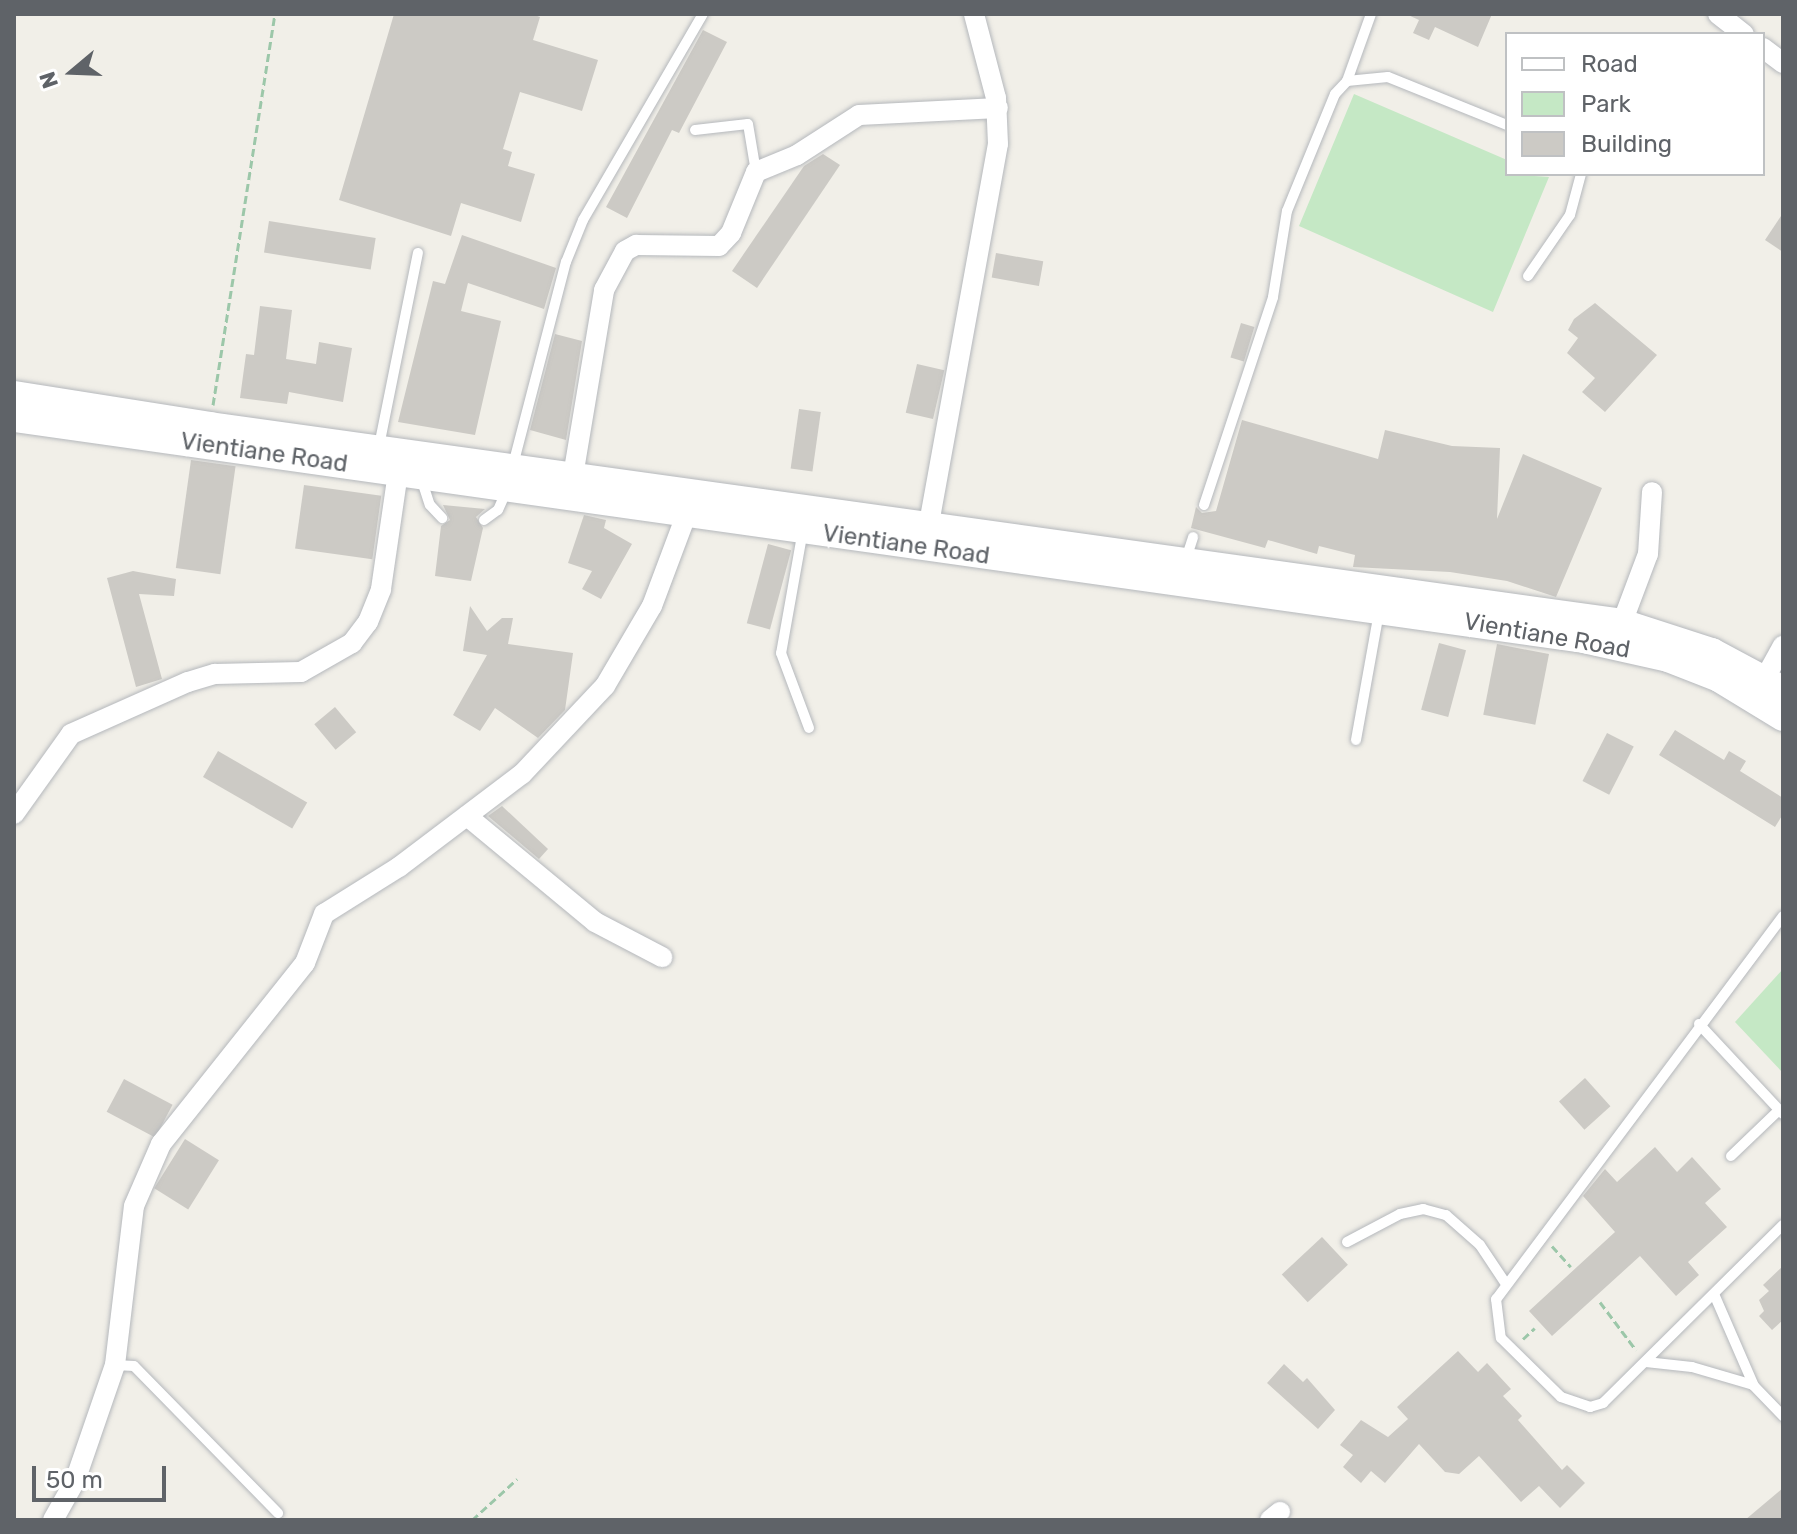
<!DOCTYPE html>
<style>
body{margin:0}
#map{position:relative;width:1797px;height:1534px;overflow:hidden;background:#f1efe8;font-family:Rubik,sans-serif}
div>[style]{position:absolute}
.green>*{inset:0;background:#c5e8c5}
.building>*{inset:0;background:#cccac5;transform-origin:0 0}
.path>*{height:3px;margin-top:-1.5px;transform-origin:0;background:repeating-linear-gradient(90deg,#9cc7a9 0 8px,transparent 0 12px)}
.roads{filter:drop-shadow(0 0 2px #b5b8bc) drop-shadow(0 0 2px #b5b8bc)}
.lane>*{height:10px;margin:-5px;padding:0 5px;transform-origin:5px;border-radius:5px;background:#fff}
.street>*{height:20px;margin:-10px;padding:0 10px;transform-origin:10px;border-radius:10px;background:#fff}
.secondary>*{height:28px;margin:-14px;padding:0 14px;transform-origin:14px;border-radius:14px;background:#fff}
span{translate:-50% -50%;white-space:nowrap;text-align:center;line-height:1.15;-webkit-text-stroke:7px #fff;paint-order:stroke}
.street-label{font-size:24px;color:#5f6368}
.frame{position:absolute;inset:0;border:16px solid #5f6368;pointer-events:none}
.legend{position:absolute;left:1505px;top:32px;width:260px;height:144px;box-sizing:border-box;background:#fff;border:2px solid #bfc1c3;margin:0;padding:10px 14px;list-style:none;font-size:24px;color:#5f6368}
.legend li{display:flex;align-items:center;gap:16px;height:40px}
.legend b{width:40px;border:2px solid #bfc1c3}
.north{position:absolute;left:32px;top:32px;width:80px;height:80px;-webkit-text-stroke:6px #fff;paint-order:stroke;rotate:251deg;font-size:22px;font-weight:700;line-height:32px;text-align:center;color:#5f6368}
.north::after{content:'';display:block;margin:auto;width:28px;height:36px;background:#5f6368;clip-path:polygon(50% 0,100% 100%,50% 72%,0 100%)}
.scale{position:absolute;left:32px;top:1466px;width:134px;height:36px;box-sizing:border-box;border:4px solid #5f6368;border-top:0;padding-left:10px;font-size:24px;line-height:28px;white-space:nowrap;color:#5f6368;-webkit-text-stroke:6px #fff;paint-order:stroke}
</style>
<div id="map">
<div class="green">
<i style="clip-path:polygon(1354px 94px,1507px 160px,1507px 174px,1549px 177px,1493px 312px,1299px 226px)"></i>
<i style="clip-path:polygon(1783px 969px,1783px 1073px,1735px 1022px)"></i>
</div>
<div class="building">
<i style="clip-path:polygon(394px 14px,532px 14px,540px 17px,533px 40px,598px 60px,582px 111px,520px 92px,503px 149px,512px 152px,508px 166px,535px 174px,521px 222px,461px 203px,451px 236px,339px 200px)"></i>
<i style="clip-path:polygon(1406px 14px,1492px 14px,1478px 47px,1435px 27px,1429px 40px,1413px 33px,1419px 20px)"></i>
<i style="clip-path:polygon(703px 30px,727px 42px,679px 133px,672px 130px,627px 218px,606px 207px)"></i>
<i style="clip-path:polygon(823px 154px,840px 165px,757px 288px,732px 271px,804px 166px)"></i>
<i style="clip-path:polygon(1783px 213px,1783px 252px,1765px 240px)"></i>
<i style="left:269px;top:221px;width:108px;height:32px;rotate:9deg"></i>
<i style="clip-path:polygon(462px 235px,556px 268px,544px 309px,468px 283px,461px 311px,501px 321px,475px 435px,398px 422px,433px 281px,445px 284px)"></i>
<i style="left:996px;top:253px;width:48px;height:25px;rotate:10deg"></i>
<i style="clip-path:polygon(1595px 303px,1657px 355px,1605px 412px,1582px 392px,1595px 378px,1567px 353px,1578px 338px,1568px 330px,1574px 319px)"></i>
<i style="clip-path:polygon(260px 306px,292px 310px,286px 359px,316px 364px,319px 342px,352px 348px,343px 402px,289px 392px,287px 404px,240px 398px,246px 354px,254px 355px)"></i>
<i style="left:1241px;top:323px;width:14px;height:36px;rotate:17deg"></i>
<i style="clip-path:polygon(555px 334px,582px 341px,566px 440px,530px 430px)"></i>
<i style="left:917px;top:364px;width:28px;height:50px;rotate:13deg"></i>
<i style="left:799px;top:409px;width:22px;height:60px;rotate:8deg"></i>
<i style="clip-path:polygon(1242px 420px,1378px 459px,1385px 430px,1452px 446px,1500px 448px,1497px 519px,1523px 454px,1602px 488px,1556px 597px,1507px 581px,1450px 572px,1353px 567px,1355px 555px,1319px 546px,1317px 554px,1268px 540px,1265px 548px,1191px 528px,1196px 507px,1202px 513px,1216px 511px)"></i>
<i style="left:191px;top:460px;width:45px;height:109px;rotate:8deg"></i>
<i style="left:304px;top:485px;width:78px;height:64px;rotate:8deg"></i>
<i style="clip-path:polygon(443px 505px,485px 509px,476px 517px,483px 528px,471px 581px,435px 576px,441px 526px,450px 520px)"></i>
<i style="clip-path:polygon(584px 515px,606px 520px,604px 528px,632px 544px,601px 599px,582px 589px,592px 571px,568px 563px)"></i>
<i style="left:768px;top:544px;width:24px;height:82px;rotate:15deg"></i>
<i style="clip-path:polygon(133px 571px,176px 579px,174px 596px,139px 594px,162px 679px,136px 687px,107px 578px)"></i>
<i style="clip-path:polygon(470px 606px,487px 631px,502px 618px,513px 618px,508px 644px,573px 653px,565px 710px,538px 738px,495px 708px,480px 731px,453px 715px,487px 655px,463px 651px)"></i>
<i style="left:1439px;top:643px;width:28px;height:69px;rotate:15deg"></i>
<i style="left:1497px;top:644px;width:53px;height:72px;rotate:11deg"></i>
<i style="left:335px;top:707px;width:33px;height:27px;rotate:50deg"></i>
<i style="clip-path:polygon(1675px 730px,1724px 760px,1729px 751px,1746px 761px,1740px 771px,1783px 798px,1783px 814px,1775px 827px,1659px 755px)"></i>
<i style="left:1607px;top:733px;width:30px;height:54px;rotate:27deg"></i>
<i style="left:218px;top:751px;width:103px;height:30px;rotate:30deg"></i>
<i style="clip-path:polygon(502px 806px,548px 849px,539px 859px,488px 816px)"></i>
<i style="left:1585px;top:1078px;width:38px;height:35px;rotate:48deg"></i>
<i style="left:124px;top:1079px;width:55px;height:37px;rotate:28deg"></i>
<i style="left:185px;top:1139px;width:40px;height:58px;rotate:32deg"></i>
<i style="clip-path:polygon(1655px 1147px,1677px 1172px,1692px 1157px,1721px 1189px,1705px 1203px,1727px 1227px,1688px 1262px,1699px 1275px,1676px 1296px,1640px 1256px,1552px 1336px,1529px 1311px,1615px 1232px,1583px 1196px,1605px 1169px,1617px 1182px)"></i>
<i style="left:1322px;top:1237px;width:38px;height:55px;rotate:47deg"></i>
<i style="clip-path:polygon(1783px 1266px,1783px 1320px,1772px 1330px,1759px 1316px,1764px 1311px,1759px 1300px,1769px 1291px,1763px 1285px)"></i>
<i style="clip-path:polygon(1458px 1351px,1478px 1372px,1487px 1363px,1511px 1389px,1503px 1396px,1522px 1416px,1518px 1420px,1562px 1470px,1567px 1465px,1585px 1483px,1560px 1508px,1539px 1486px,1521px 1502px,1479px 1456px,1459px 1474px,1445px 1472px,1419px 1444px,1385px 1483px,1371px 1471px,1361px 1483px,1343px 1467px,1353px 1455px,1340px 1445px,1361px 1420px,1388px 1437px,1408px 1419px,1397px 1407px)"></i>
<i style="clip-path:polygon(1284px 1364px,1303px 1382px,1307px 1378px,1335px 1410px,1318px 1429px,1267px 1383px)"></i>
<i style="clip-path:polygon(1783px 1488px,1783px 1520px,1745px 1520px)"></i>
</div>
<div class="path">
<i style="left:213px;top:405px;width:396px;rotate:-81deg"></i>
<i style="left:1552px;top:1246px;width:28px;rotate:48deg"></i>
<i style="left:1600px;top:1302px;width:60px;rotate:53.1deg"></i>
<i style="left:1523px;top:1339px;width:16px;rotate:-43deg"></i>
<i style="left:472px;top:1520px;width:61px;rotate:-42.3deg"></i>
</div>
<div class="roads">
<div class="lane">
<i style="left:1347px;top:81px;width:71px;rotate:-70.3deg"></i>
<i style="left:695px;top:130px;width:53px;rotate:-6.5deg"></i>
<i style="left:748px;top:124px;width:49px;rotate:80.5deg"></i>
<i style="left:1528px;top:276px;width:74px;rotate:-55.5deg"></i>
<i style="left:1570px;top:215px;width:42px;rotate:-75deg"></i>
<i style="left:379px;top:446px;width:197px;rotate:-78.6deg"></i>
<i style="left:513px;top:465px;width:210px;rotate:-75.4deg"></i>
<i style="left:566px;top:262px;width:45px;rotate:-68deg"></i>
<i style="left:583px;top:220px;width:238px;rotate:-59.8deg"></i>
<i style="left:421px;top:478px;width:28px;rotate:72deg"></i>
<i style="left:430px;top:505px;width:18px;rotate:47deg"></i>
<i style="left:1204px;top:505px;width:219px;rotate:-71.6deg"></i>
<i style="left:1273px;top:297px;width:87px;rotate:-80.8deg"></i>
<i style="left:1287px;top:211px;width:126px;rotate:-67.7deg"></i>
<i style="left:1335px;top:94px;width:18px;rotate:-47deg"></i>
<i style="left:1347px;top:81px;width:41px;rotate:-5.6deg"></i>
<i style="left:1388px;top:77px;width:128px;rotate:22deg"></i>
<i style="left:484px;top:520px;width:17px;rotate:-36deg"></i>
<i style="left:498px;top:510px;width:22px;rotate:-66deg"></i>
<i style="left:803px;top:530px;width:125px;rotate:100.1deg"></i>
<i style="left:781px;top:653px;width:80px;rotate:69.5deg"></i>
<i style="left:1186px;top:559px;width:23px;rotate:-72deg"></i>
<i style="left:1356px;top:740px;width:130px;rotate:-79.8deg"></i>
<i style="left:1783px;top:916px;width:479px;rotate:126.8deg"></i>
<i style="left:1496px;top:1299px;width:39px;rotate:83deg"></i>
<i style="left:1501px;top:1338px;width:84px;rotate:44.5deg"></i>
<i style="left:1561px;top:1397px;width:31px;rotate:19deg"></i>
<i style="left:1590px;top:1407px;width:14px;rotate:-17deg"></i>
<i style="left:1603px;top:1403px;width:253px;rotate:-44.7deg"></i>
<i style="left:1699px;top:1024px;width:123px;rotate:47deg"></i>
<i style="left:1731px;top:1156px;width:66px;rotate:-43.8deg"></i>
<i style="left:1347px;top:1242px;width:60px;rotate:-27.8deg"></i>
<i style="left:1400px;top:1214px;width:24px;rotate:-12deg"></i>
<i style="left:1423px;top:1209px;width:24px;rotate:15deg"></i>
<i style="left:1446px;top:1215px;width:45px;rotate:41.4deg"></i>
<i style="left:1480px;top:1245px;width:47px;rotate:56.3deg"></i>
<i style="left:1714px;top:1294px;width:100px;rotate:66.5deg"></i>
<i style="left:1754px;top:1386px;width:42px;rotate:46deg"></i>
<i style="left:1646px;top:1362px;width:46px;rotate:6.2deg"></i>
<i style="left:1692px;top:1367px;width:64px;rotate:16.4deg"></i>
<i style="left:115px;top:1365px;width:19px;rotate:3deg"></i>
<i style="left:134px;top:1366px;width:206px;rotate:45.6deg"></i>
</div>
<div class="street">
<i style="left:1718px;top:14px;width:33px;rotate:38deg"></i>
<i style="left:1763px;top:48px;width:25px;rotate:37deg"></i>
<i style="left:573px;top:476px;width:189px;rotate:-80.5deg"></i>
<i style="left:604px;top:290px;width:44px;rotate:-61.7deg"></i>
<i style="left:625px;top:251px;width:13px;rotate:-29deg"></i>
<i style="left:636px;top:245px;width:83px;rotate:0.7deg"></i>
<i style="left:719px;top:246px;width:18px;rotate:-47deg"></i>
<i style="left:731px;top:233px;width:66px;rotate:-67.7deg"></i>
<i style="left:756px;top:172px;width:44px;rotate:-22.5deg"></i>
<i style="left:797px;top:155px;width:74px;rotate:-32.8deg"></i>
<i style="left:859px;top:115px;width:139px;rotate:-2.9deg"></i>
<i style="left:926px;top:540px;width:402px;rotate:-79.7deg"></i>
<i style="left:998px;top:144px;width:46px;rotate:-92.5deg"></i>
<i style="left:996px;top:98px;width:87px;rotate:-104.7deg"></i>
<i style="left:1622px;top:623px;width:74px;rotate:-69.4deg"></i>
<i style="left:1648px;top:554px;width:62px;rotate:-86.3deg"></i>
<i style="left:1765px;top:678px;width:37px;rotate:-61deg"></i>
<i style="left:14px;top:814px;width:98px;rotate:-54.5deg"></i>
<i style="left:71px;top:734px;width:128px;rotate:-24deg"></i>
<i style="left:188px;top:682px;width:28px;rotate:-17deg"></i>
<i style="left:215px;top:674px;width:86px;rotate:-1.3deg"></i>
<i style="left:301px;top:672px;width:59px;rotate:-29.6deg"></i>
<i style="left:352px;top:643px;width:26px;rotate:-53deg"></i>
<i style="left:368px;top:622px;width:35px;rotate:-68deg"></i>
<i style="left:381px;top:589px;width:117px;rotate:-81.7deg"></i>
<i style="left:467px;top:816px;width:166px;rotate:39.6deg"></i>
<i style="left:595px;top:922px;width:76px;rotate:27.6deg"></i>
<i style="left:53px;top:1520px;width:45px;rotate:-60.6deg"></i>
<i style="left:75px;top:1481px;width:123px;rotate:-71deg"></i>
<i style="left:115px;top:1365px;width:160px;rotate:-83.2deg"></i>
<i style="left:134px;top:1206px;width:68px;rotate:-66.5deg"></i>
<i style="left:161px;top:1144px;width:231px;rotate:-51.5deg"></i>
<i style="left:305px;top:963px;width:53px;rotate:-68.8deg"></i>
<i style="left:324px;top:914px;width:89px;rotate:-32.1deg"></i>
<i style="left:399px;top:867px;width:154px;rotate:-37.1deg"></i>
<i style="left:522px;top:774px;width:121px;rotate:-46.7deg"></i>
<i style="left:605px;top:686px;width:93px;rotate:-59.6deg"></i>
<i style="left:652px;top:606px;width:99px;rotate:-69.4deg"></i>
<i style="left:1270px;top:1520px;width:13px;rotate:-39deg"></i>
</div>
<div class="secondary">
<i style="left:14px;top:395px;width:198px;rotate:9deg"></i>
<i style="left:210px;top:426px;width:1426px;rotate:7.94deg"></i>
<i style="left:1622px;top:623px;width:95px;rotate:17.9deg"></i>
<i style="left:1712px;top:652px;width:81px;rotate:28.2deg"></i>
<i style="left:14px;top:418px;width:1585px;rotate:8.01deg"></i>
<i style="left:1584px;top:639px;width:86px;rotate:12.7deg"></i>
<i style="left:1668px;top:658px;width:55px;rotate:21.4deg"></i>
<i style="left:1719px;top:678px;width:75px;rotate:31.4deg"></i>
</div>
</div>
<div class="street-label">
<span style="left:264px;top:453px;rotate:8deg">Vientiane Road</span>
<span style="left:906px;top:545px;rotate:8deg">Vientiane Road</span>
<span style="left:1547px;top:636px;rotate:10deg">Vientiane Road</span>
</div>
<div class="frame"></div>
<ul class="legend">
<li><b style="height:10px;background:#fff"></b>Road</li>
<li><b style="height:22px;background:#c5e8c5"></b>Park</li>
<li><b style="height:22px;background:#cccac5"></b>Building</li>
</ul>
<div class="north">N</div>
<div class="scale">50 m</div>
</div>
